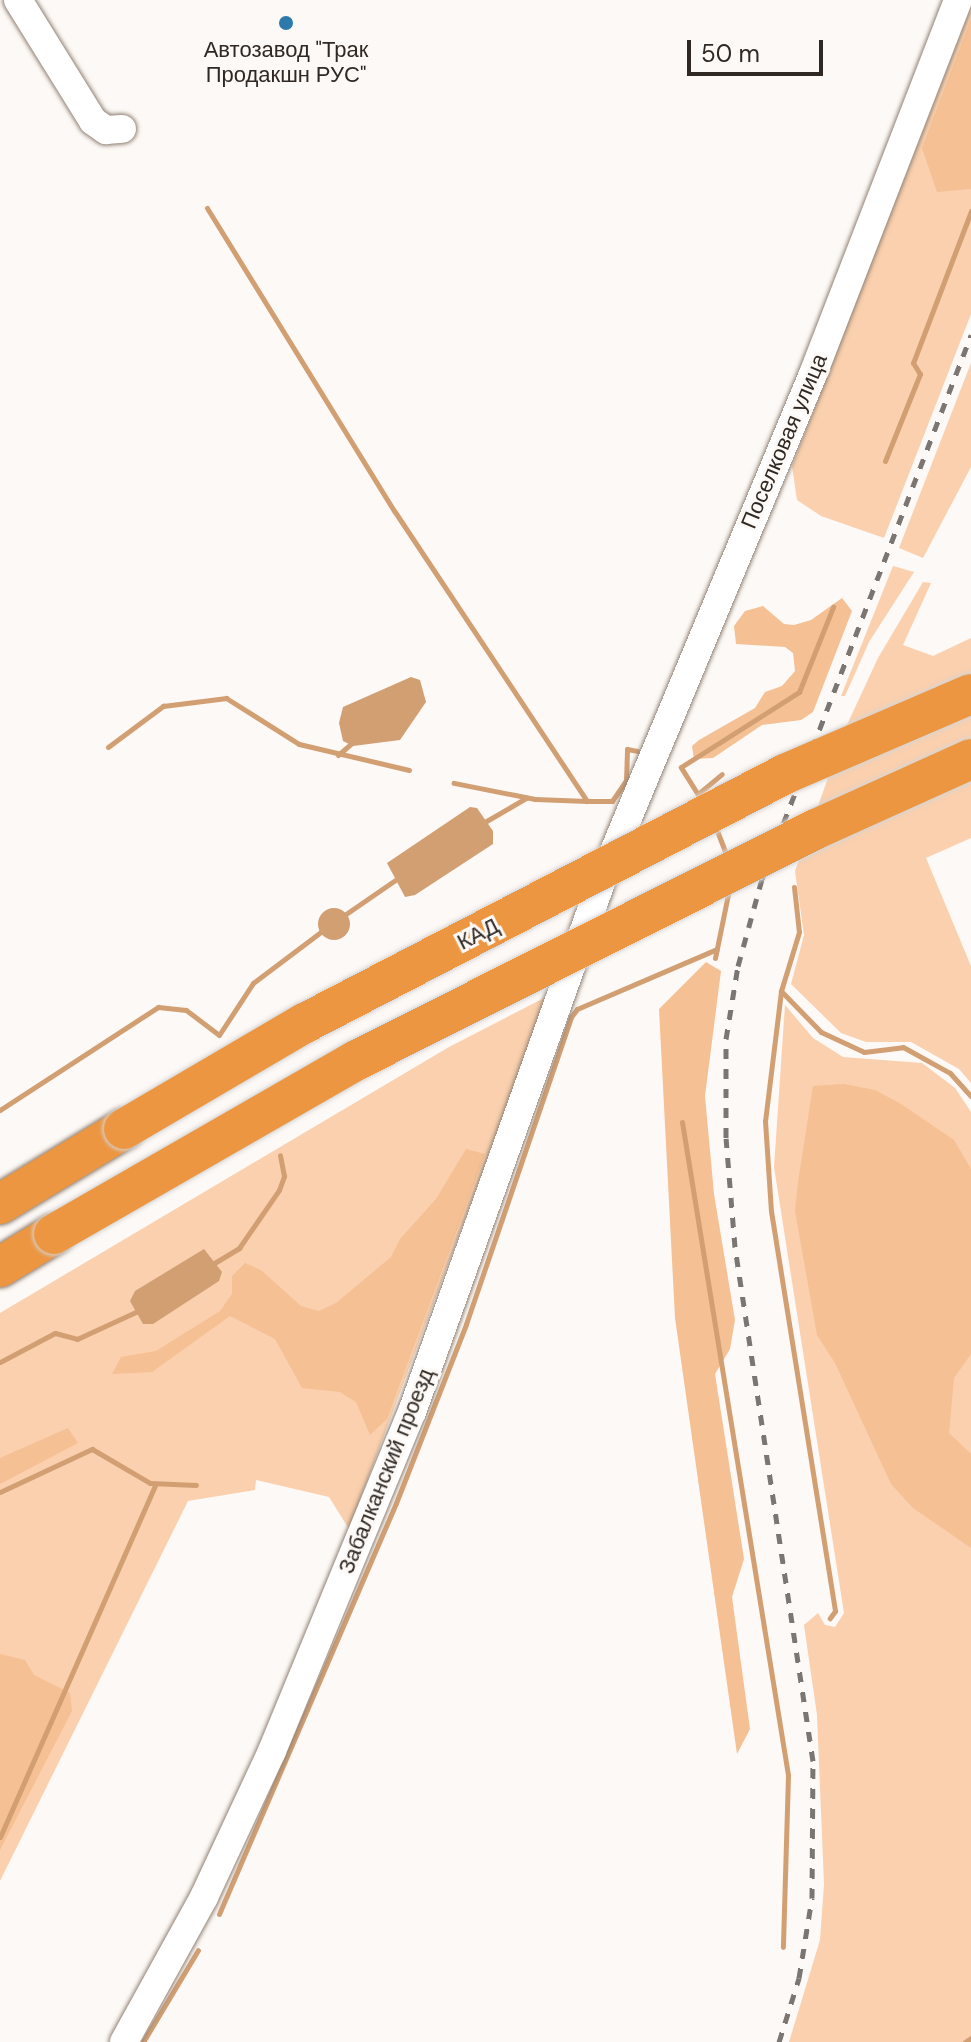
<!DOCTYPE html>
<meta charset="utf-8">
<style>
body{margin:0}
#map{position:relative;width:971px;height:2042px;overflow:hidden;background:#fdf9f6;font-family:"DM Sans",sans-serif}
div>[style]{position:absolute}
.green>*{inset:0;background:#fad0ae}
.forest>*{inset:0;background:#f5c093}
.water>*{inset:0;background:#d29f73}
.round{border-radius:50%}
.stream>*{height:5px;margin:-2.5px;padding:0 2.5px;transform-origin:2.5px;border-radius:2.5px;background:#d29f73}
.roads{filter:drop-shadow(0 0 2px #918275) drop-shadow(0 0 2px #918275)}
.minor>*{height:28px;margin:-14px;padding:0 14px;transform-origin:14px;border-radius:14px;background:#fff}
.highway>*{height:40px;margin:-20px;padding:0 20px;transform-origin:20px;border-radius:20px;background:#ec9642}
.rail>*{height:5px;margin-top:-2.5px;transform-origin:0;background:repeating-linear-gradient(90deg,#7c7672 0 10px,transparent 0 20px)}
.bridges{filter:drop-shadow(0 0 2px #d5d4d3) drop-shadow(0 0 2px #d5d4d3)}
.highway-bridge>*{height:40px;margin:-20px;padding:0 20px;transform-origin:20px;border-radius:20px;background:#ec9642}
.dots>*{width:22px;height:22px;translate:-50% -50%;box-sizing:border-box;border:4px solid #fdf9f6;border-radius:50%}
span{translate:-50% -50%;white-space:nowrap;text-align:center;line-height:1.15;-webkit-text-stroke:6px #fdf9f6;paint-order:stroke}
.poi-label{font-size:22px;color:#2f2823}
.street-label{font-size:22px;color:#2f2823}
.scale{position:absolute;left:687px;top:40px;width:136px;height:36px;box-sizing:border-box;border:4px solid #2f2823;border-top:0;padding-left:10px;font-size:24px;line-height:28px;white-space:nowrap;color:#2f2823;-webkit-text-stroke:6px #fdf9f6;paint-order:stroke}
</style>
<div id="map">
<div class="green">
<i style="clip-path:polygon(971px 7px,971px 314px,884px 538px,821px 516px,797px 500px,792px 466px)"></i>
<i style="clip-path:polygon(971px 363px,971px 467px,923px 558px,899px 548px)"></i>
<i style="clip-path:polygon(893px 566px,914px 572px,869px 642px,845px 696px,841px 696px)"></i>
<i style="clip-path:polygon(923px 582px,931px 583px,903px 645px,933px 656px,971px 638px,971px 838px,926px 858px,971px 966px,971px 1083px,959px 1069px,911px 1042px,866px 1042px,841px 1033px,791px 984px,804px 935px,795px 871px,846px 727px,878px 658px)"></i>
<i style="clip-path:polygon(548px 996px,349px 1529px,329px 1497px,256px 1480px,255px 1490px,188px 1501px,0 1881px,0 1313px,449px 1047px)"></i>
<i style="clip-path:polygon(785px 1005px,813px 1038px,843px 1057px,922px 1063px,955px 1088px,971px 1112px,971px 2042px,789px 2042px,820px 1940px,824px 1884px,817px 1715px,804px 1625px,818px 1613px,825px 1625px,835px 1627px,844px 1613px,774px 1167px)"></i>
</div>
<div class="forest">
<i style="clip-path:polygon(971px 19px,971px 189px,937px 192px,922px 148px)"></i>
<i style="clip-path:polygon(842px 598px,852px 611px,813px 712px,801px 720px,762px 725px,713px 758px,694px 759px,692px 746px,699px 740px,755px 708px,765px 692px,782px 686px,795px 671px,793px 653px,785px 647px,736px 644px,734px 626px,745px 611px,763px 606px,784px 624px,794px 625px,811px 620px)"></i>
<i style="clip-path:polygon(706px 962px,721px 971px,705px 1096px,714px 1194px,735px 1320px,730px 1349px,715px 1374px,744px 1559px,732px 1597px,750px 1729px,737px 1754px,675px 1318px,659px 1009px)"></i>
<i style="clip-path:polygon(844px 1084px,875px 1090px,901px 1104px,954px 1140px,971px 1169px,971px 1354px,954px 1378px,949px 1433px,971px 1454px,971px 1548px,913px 1508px,891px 1484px,835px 1363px,817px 1335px,795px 1211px,798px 1182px,813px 1086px)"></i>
<i style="clip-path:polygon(466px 1149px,485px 1154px,387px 1419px,370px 1435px,356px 1402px,340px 1392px,302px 1388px,275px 1339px,230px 1316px,152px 1372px,112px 1374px,121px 1357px,156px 1351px,220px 1311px,232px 1294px,232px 1276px,245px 1263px,261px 1270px,301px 1306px,319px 1311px,336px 1303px,391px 1257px,400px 1239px,436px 1199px)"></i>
<i style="clip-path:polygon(68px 1428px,78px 1443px,0 1484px,0 1458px)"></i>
<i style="clip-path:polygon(0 1654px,25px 1660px,34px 1675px,70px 1693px,72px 1711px,0 1850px)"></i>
</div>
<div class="water">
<i style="clip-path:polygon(411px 677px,420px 680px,426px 702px,400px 740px,353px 746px,343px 741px,339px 723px,343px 707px)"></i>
<i style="clip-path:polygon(470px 807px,477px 808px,493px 831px,493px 844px,415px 895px,405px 897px,387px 863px)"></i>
<i class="round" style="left:318px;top:908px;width:32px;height:32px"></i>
<i style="clip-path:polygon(204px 1249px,222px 1272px,219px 1281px,153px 1324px,143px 1324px,130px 1301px,135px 1291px)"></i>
</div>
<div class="stream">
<i style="left:207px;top:208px;width:357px;rotate:58.3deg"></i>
<i style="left:395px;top:512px;width:347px;rotate:56.4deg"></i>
<i style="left:587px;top:801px;width:52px;rotate:-177.8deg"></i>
<i style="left:535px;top:799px;width:83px;rotate:-168.8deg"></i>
<i style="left:885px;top:461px;width:94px;rotate:-68.1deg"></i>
<i style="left:920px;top:374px;width:13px;rotate:-122deg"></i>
<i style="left:913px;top:363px;width:163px;rotate:-69.1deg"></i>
<i style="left:108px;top:747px;width:69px;rotate:-36.7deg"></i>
<i style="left:163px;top:706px;width:64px;rotate:-7.2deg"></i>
<i style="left:226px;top:698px;width:86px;rotate:32.2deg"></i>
<i style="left:299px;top:744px;width:113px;rotate:13.3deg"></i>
<i style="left:338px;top:755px;width:20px;rotate:-41deg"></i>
<i style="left:698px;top:794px;width:31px;rotate:-40deg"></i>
<i style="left:587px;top:801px;width:25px"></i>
<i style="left:612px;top:801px;width:25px;rotate:-56deg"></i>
<i style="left:626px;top:780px;width:31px;rotate:-88deg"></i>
<i style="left:627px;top:749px;width:10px;rotate:11deg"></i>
<i style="left:702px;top:801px;width:40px;rotate:-122deg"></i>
<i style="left:681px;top:767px;width:140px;rotate:-32.4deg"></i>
<i style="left:799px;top:692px;width:92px;rotate:-68.2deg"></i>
<i style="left:483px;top:823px;width:50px;rotate:-30.2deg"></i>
<i style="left:716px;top:828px;width:30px;rotate:69deg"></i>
<i style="left:794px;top:887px;width:45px;rotate:83.7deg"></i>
<i style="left:799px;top:932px;width:62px;rotate:107deg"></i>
<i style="left:781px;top:991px;width:57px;rotate:45.7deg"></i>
<i style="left:821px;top:1032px;width:47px;rotate:24.9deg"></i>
<i style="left:864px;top:1052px;width:39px;rotate:-7deg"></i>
<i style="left:903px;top:1047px;width:54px;rotate:29deg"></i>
<i style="left:950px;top:1073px;width:31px;rotate:48deg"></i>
<i style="left:343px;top:916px;width:67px;rotate:-34.6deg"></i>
<i style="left:715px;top:958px;width:70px;rotate:-78.5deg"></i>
<i style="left:781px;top:991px;width:131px;rotate:97deg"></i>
<i style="left:765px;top:1121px;width:90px;rotate:86.2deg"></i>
<i style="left:771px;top:1211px;width:405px;rotate:80.9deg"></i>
<i style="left:835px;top:1611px;width:9px;rotate:126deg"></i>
<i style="left:0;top:1110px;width:189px;rotate:-33.1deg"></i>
<i style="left:158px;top:1007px;width:28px;rotate:6deg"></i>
<i style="left:186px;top:1010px;width:41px;rotate:37.1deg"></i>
<i style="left:219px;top:1035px;width:62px;rotate:-56.8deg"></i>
<i style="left:253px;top:983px;width:86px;rotate:-37deg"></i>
<i style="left:682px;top:1122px;width:662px;rotate:80.78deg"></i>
<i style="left:788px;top:1775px;width:172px;rotate:91.7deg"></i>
<i style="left:211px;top:1265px;width:33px;rotate:-31deg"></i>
<i style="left:239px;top:1248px;width:70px;rotate:-55.4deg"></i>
<i style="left:279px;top:1190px;width:15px;rotate:-70deg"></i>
<i style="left:284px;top:1176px;width:21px;rotate:-101deg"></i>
<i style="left:0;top:1362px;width:62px;rotate:-27.8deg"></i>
<i style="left:55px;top:1333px;width:23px;rotate:15deg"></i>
<i style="left:77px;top:1339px;width:67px;rotate:-24.7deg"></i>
<i style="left:0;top:1492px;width:102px;rotate:-25.1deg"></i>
<i style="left:92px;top:1449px;width:67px;rotate:30.4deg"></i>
<i style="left:150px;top:1483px;width:46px;rotate:2.5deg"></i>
<i style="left:0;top:1837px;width:386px;rotate:-66.2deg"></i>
<i style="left:219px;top:1914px;width:447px;rotate:-66.7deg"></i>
<i style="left:396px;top:1503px;width:192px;rotate:-68.6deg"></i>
<i style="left:466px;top:1324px;width:324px;rotate:-71.1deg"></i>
<i style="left:571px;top:1017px;width:10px;rotate:-53deg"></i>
<i style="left:577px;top:1009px;width:152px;rotate:-23.2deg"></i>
<i style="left:143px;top:2042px;width:107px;rotate:-59.1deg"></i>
<i style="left:965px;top:2042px;width:7px;rotate:-34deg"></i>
</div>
<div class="roads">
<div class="minor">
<i style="left:18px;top:0;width:142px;rotate:58.2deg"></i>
<i style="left:93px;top:121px;width:16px;rotate:35deg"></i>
<i style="left:106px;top:130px;width:16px;rotate:-4deg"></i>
<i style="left:124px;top:2042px;width:166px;rotate:-61.1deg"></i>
<i style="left:204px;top:1897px;width:161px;rotate:-65deg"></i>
<i style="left:272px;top:1751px;width:367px;rotate:-67.6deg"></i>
<i style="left:412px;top:1412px;width:565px;rotate:-70.35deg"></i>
<i style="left:602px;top:880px;width:548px;rotate:-67.36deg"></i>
<i style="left:813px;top:374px;width:401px;rotate:-68.8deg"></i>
</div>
<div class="highway">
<i style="left:0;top:1204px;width:145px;rotate:-31.2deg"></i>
<i style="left:0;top:1267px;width:63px;rotate:-31.4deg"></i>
</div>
</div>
<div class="rail">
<i style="left:779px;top:2042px;width:67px;rotate:-72.6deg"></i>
<i style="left:799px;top:1978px;width:81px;rotate:-80.8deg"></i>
<i style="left:812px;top:1898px;width:137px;rotate:-89.6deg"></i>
<i style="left:813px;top:1761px;width:520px;rotate:-98.63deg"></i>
<i style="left:735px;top:1247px;width:109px;rotate:-94.7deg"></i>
<i style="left:726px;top:1138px;width:99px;rotate:-90deg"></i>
<i style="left:726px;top:1039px;width:74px;rotate:-80.7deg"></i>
<i style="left:738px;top:966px;width:90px;rotate:-74.6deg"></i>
<i style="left:762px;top:879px;width:583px;rotate:-68.98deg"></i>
</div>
<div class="bridges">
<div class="highway-bridge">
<i style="left:124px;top:1129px;width:210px;rotate:-30.4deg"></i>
<i style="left:305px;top:1023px;width:541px;rotate:-27.42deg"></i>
<i style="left:785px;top:774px;width:202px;rotate:-23.3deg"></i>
<i style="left:54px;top:1234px;width:349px;rotate:-29.9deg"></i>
<i style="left:357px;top:1060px;width:514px;rotate:-26.71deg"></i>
<i style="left:816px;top:829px;width:170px;rotate:-24.3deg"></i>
</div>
</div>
<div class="dots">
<i style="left:286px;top:23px;background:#2c79ab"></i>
</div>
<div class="poi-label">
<span style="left:286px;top:62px">Автозавод "Трак<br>Продакшн РУС"</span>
</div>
<div class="street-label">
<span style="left:784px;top:441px;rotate:-67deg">Поселковая улица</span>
<span style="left:478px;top:934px;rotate:-27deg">КАД</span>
<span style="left:386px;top:1471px;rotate:-68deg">Забалканский проезд</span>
</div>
<div class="scale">50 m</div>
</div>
